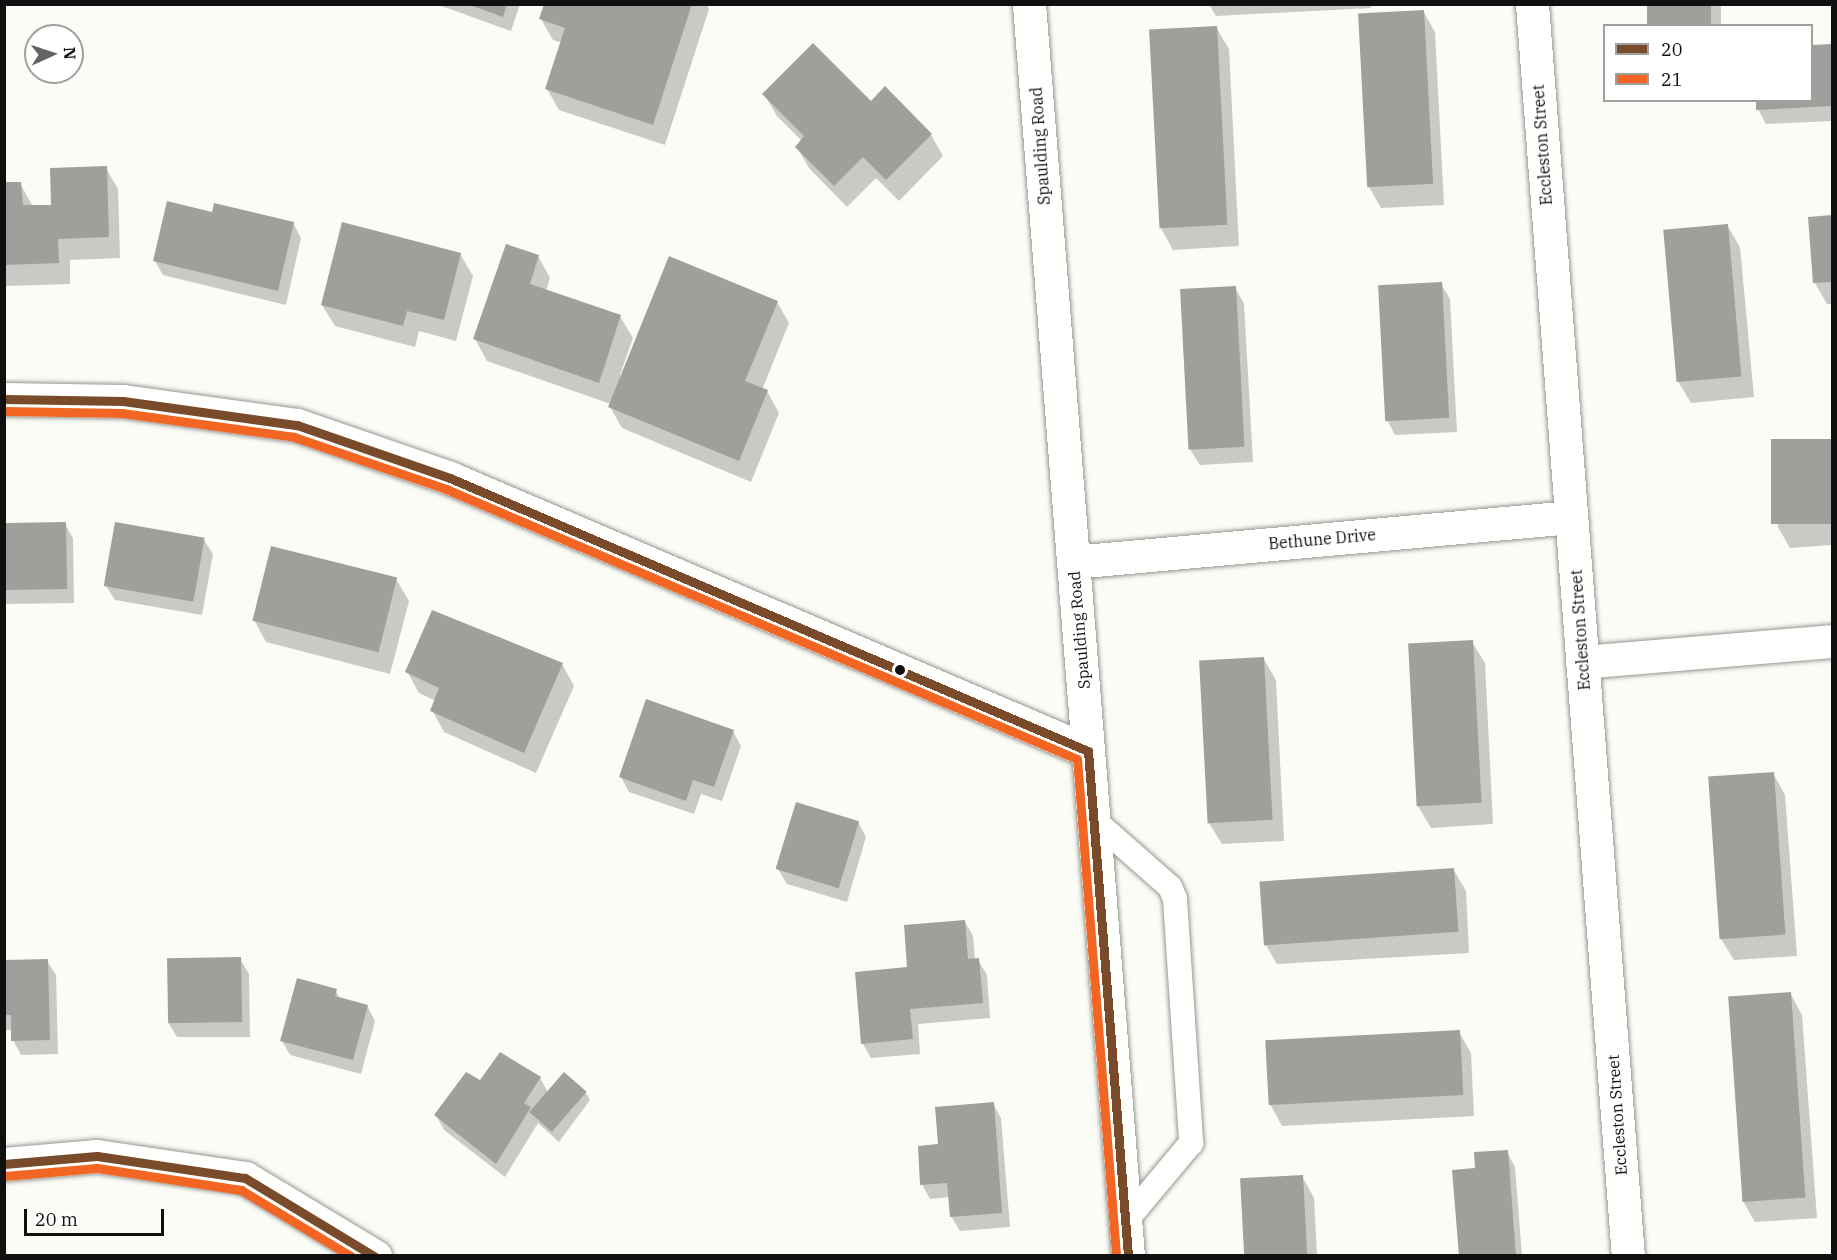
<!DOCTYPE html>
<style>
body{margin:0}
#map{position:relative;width:1837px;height:1260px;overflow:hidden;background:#fcfcf7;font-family:"IBM Plex Serif",serif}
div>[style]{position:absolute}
.shadow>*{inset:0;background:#0003;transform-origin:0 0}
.building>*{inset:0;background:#a09f9c;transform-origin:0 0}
.roads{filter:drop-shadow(0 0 2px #969694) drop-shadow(0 0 2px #969694)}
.lane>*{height:24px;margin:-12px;padding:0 12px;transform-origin:12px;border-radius:12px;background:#fffffe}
.street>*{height:33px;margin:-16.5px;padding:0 16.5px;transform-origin:16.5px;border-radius:16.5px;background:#fffffe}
.bus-1>*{height:9px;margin:-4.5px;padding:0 4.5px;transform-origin:4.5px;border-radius:4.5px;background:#7a4b2a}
.bus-2>*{height:9px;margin:-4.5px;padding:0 4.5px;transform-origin:4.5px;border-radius:4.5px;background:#f26522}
.dots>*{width:16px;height:16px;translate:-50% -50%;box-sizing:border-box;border:3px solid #fff;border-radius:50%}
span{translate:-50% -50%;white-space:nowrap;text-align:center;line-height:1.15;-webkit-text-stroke:6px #fff;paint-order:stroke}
.street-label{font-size:16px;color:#101010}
.frame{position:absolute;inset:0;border:6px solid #101010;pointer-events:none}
.legend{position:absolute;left:1603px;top:24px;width:210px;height:78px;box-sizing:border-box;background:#fff;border:2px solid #9f9f9f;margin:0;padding:8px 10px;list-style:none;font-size:18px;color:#101010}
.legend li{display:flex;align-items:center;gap:12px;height:30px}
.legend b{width:30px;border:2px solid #9f9f9f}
.north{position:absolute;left:24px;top:24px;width:60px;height:60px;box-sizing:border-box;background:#fff;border:2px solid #9f9f9f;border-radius:50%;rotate:87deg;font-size:16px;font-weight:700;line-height:24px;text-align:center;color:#101010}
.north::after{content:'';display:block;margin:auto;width:21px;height:27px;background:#636361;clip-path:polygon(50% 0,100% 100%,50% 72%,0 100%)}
.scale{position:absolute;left:24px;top:1209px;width:140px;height:27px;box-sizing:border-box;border:3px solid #101010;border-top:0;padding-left:8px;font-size:18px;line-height:21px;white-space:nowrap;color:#101010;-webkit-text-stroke:4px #fff;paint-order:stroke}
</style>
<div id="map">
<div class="shadow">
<i style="clip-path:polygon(436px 4px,520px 4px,511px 31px)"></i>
<i style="clip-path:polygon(545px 4px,707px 4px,709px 9px,665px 145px,559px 110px,547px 89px,562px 43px,553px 40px,541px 19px)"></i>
<i style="clip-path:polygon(1209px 4px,1370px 4px,1371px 8px,1216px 16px)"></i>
<i style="left:1648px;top:4px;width:73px;height:22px"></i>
<i style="clip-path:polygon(1423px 11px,1435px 32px,1444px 205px,1381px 208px,1369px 187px)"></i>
<i style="clip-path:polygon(1216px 27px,1229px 49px,1239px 246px,1173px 250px,1161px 228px)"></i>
<i style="clip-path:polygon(1832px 45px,1832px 121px,1766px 124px,1758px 109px,1812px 100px,1812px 46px)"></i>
<i style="clip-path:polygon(764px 94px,871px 103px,931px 135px,943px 156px,899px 201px,876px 178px,847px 207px,809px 168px,797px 147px,802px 141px,777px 116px)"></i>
<i style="clip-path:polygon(106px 168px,118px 189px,120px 258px,70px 260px,70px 284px,4px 286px,4px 184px,20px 183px,33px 207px,53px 206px)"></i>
<i style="clip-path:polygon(213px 214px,293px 223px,301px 238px,286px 305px,163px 275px,155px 261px)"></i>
<i style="clip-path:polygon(1832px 216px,1832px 304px,1827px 304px,1815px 283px,1810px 218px)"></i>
<i style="clip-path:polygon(1727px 225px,1740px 247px,1754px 397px,1691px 403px,1678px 381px)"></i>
<i style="clip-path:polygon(460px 254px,473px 276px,456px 341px,419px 331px,415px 347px,335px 326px,322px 305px)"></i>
<i style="clip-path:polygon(538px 256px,550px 278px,546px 291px,620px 316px,633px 338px,620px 375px,623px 376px,777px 302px,789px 323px,762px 390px,767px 391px,779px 413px,751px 482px,622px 428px,610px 407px,611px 404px,487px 361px,475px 339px)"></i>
<i style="clip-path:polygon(1441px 284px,1450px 299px,1457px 432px,1395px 435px,1387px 420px)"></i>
<i style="clip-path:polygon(1235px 288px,1244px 303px,1253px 462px,1200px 465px,1191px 451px)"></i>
<i style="clip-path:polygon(1832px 441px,1832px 545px,1790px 548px,1778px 527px,1772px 445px)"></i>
<i style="clip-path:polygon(65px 524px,73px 538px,74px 603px,4px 604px,4px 525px)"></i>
<i style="clip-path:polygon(204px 540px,213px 554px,202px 615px,115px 600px,106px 586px)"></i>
<i style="clip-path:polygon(396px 579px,409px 601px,390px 674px,266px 642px,254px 620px)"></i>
<i style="clip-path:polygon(1472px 642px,1485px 663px,1493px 824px,1431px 828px,1418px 806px)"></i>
<i style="clip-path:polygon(1263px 658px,1276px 680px,1284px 841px,1222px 844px,1209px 823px)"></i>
<i style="clip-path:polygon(562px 664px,574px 686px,536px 773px,444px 732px,432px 710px,436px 701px,419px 693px,407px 671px)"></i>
<i style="clip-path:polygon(733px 731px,741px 746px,722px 801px,701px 794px,694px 814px,629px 792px,621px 777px)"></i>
<i style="clip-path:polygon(1773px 773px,1785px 795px,1797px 956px,1734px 960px,1721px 939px,1710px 778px)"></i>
<i style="clip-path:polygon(858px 822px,866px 837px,847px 902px,787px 884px,778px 869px)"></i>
<i style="clip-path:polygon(1453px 869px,1466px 891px,1469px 953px,1277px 964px,1264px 942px)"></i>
<i style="clip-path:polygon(965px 922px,973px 936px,975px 960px,978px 960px,987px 975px,990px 1018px,918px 1024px,920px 1054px,871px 1058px,863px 1044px,908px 968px)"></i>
<i style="clip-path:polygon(240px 959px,249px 974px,250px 1037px,177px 1037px,168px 1022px)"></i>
<i style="clip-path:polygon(47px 961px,56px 975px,58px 1054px,21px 1055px,13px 1040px,13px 1030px,4px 1030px,4px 962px)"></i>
<i style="clip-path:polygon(336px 991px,340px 999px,367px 1006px,375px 1021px,361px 1074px,290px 1055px,282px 1041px)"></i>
<i style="clip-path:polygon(1790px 993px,1802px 1015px,1817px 1218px,1755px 1222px,1743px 1201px)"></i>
<i style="clip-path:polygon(1459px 1032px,1471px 1053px,1474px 1116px,1282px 1126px,1270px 1104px)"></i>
<i style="clip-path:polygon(540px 1078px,549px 1094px,586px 1093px,590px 1100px,559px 1142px,538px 1123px,505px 1177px,444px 1130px,436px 1115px,480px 1082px)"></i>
<i style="clip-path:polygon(993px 1104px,1001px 1118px,1010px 1227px,960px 1231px,951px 1216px,950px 1197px,930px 1199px,922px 1184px,939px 1145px)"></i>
<i style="clip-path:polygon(1507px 1152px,1515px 1167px,1522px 1256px,1460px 1256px,1477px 1169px)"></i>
<i style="clip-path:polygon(1302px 1176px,1314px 1198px,1317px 1256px,1246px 1256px)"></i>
</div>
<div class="building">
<i style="clip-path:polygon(467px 4px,507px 4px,503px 17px)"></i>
<i style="clip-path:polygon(544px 4px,692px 4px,653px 125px,545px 89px,565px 28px,539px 19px)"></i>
<i style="left:1647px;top:4px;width:64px;height:22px"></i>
<i style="left:1424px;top:10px;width:174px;height:66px;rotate:87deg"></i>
<i style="left:1217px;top:26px;width:199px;height:68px;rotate:87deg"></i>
<i style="clip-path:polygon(813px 43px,871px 101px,885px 86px,932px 134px,886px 180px,863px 157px,834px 186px,795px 147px,804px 136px,762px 94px)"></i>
<i style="clip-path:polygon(1832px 44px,1832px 106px,1756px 110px,1756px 100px,1812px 100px,1812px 45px)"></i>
<i style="clip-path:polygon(107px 166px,109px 237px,58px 239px,59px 263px,4px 265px,4px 182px,21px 182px,23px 205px,51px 205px,50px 168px)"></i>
<i style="clip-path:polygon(167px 201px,212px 212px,214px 203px,294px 222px,278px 291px,153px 261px)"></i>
<i style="clip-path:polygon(1832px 215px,1832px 282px,1813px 283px,1808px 217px)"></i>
<i style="clip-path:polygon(342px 222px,461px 253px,444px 320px,407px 311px,403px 326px,321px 305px)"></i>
<i style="left:1728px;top:224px;width:153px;height:65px;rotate:85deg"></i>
<i style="clip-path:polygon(506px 244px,539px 255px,530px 284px,621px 315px,599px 383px,473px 339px)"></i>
<i style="clip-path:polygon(669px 256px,778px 301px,745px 381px,768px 390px,739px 461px,608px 407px)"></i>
<i style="left:1442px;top:282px;width:136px;height:64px;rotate:87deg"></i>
<i style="left:1236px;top:286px;width:161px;height:56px;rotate:87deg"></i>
<i style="left:1832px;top:439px;width:85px;height:61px;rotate:90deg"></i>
<i style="left:66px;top:522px;width:67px;height:62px;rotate:89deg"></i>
<i style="left:115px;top:522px;width:91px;height:65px;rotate:10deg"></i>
<i style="left:271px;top:546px;width:130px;height:77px;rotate:14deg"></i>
<i style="clip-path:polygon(432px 610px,563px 663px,524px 753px,430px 711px,439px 688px,405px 672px)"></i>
<i style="left:1473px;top:640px;width:163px;height:65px;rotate:87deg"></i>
<i style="left:1264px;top:657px;width:163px;height:65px;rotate:87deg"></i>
<i style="clip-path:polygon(646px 699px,734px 730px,714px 787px,693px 780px,686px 801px,619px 777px)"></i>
<i style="left:1774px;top:772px;width:163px;height:66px;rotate:86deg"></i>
<i style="left:796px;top:802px;width:66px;height:70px;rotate:17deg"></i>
<i style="left:1454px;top:868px;width:64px;height:195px;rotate:86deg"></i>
<i style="clip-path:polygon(965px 920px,968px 959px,979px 958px,983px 1003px,910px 1009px,913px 1039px,861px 1044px,855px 972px,907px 967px,904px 925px)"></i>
<i style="left:241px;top:957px;width:65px;height:74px;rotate:89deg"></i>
<i style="clip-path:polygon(48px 959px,50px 1040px,11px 1041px,11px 1015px,4px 1015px,4px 960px)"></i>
<i style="clip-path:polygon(297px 978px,337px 989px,335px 996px,368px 1005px,353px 1060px,280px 1041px)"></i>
<i style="left:1791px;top:992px;width:206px;height:63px;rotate:86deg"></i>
<i style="left:1460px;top:1030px;width:65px;height:195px;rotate:87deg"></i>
<i style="clip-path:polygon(500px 1052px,541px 1077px,524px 1103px,531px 1107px,496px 1164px,434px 1115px,466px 1072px,480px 1080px)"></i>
<i style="left:564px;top:1072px;width:30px;height:53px;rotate:41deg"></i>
<i style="clip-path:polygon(994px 1102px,1002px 1213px,950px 1217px,947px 1183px,920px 1185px,918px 1146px,938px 1144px,935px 1107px)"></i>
<i style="clip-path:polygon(1508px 1150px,1516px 1256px,1459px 1256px,1452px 1170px,1475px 1168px,1474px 1152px)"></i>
<i style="left:1303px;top:1175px;width:81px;height:63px;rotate:87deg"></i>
</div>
<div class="roads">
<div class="lane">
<i style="left:1094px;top:820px;width:101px;rotate:41.4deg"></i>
<i style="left:1170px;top:887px;width:13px;rotate:67deg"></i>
<i style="left:1175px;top:899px;width:245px;rotate:86.2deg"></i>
<i style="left:1191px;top:1143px;width:103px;rotate:129.9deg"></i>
</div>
<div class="street">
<i style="left:1029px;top:4px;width:1256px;rotate:85.48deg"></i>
<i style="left:1532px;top:4px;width:1256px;rotate:85.62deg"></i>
<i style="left:4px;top:399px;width:119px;rotate:1deg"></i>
<i style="left:123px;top:401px;width:176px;rotate:7.9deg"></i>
<i style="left:297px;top:425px;width:162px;rotate:19.1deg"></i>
<i style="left:450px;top:478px;width:694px;rotate:23.17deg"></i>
<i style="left:1073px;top:562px;width:500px;rotate:-5.16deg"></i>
<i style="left:1582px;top:662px;width:251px;rotate:-4.8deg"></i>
<i style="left:4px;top:1164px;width:93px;rotate:-4.9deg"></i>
<i style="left:97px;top:1156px;width:150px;rotate:8.5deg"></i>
<i style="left:245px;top:1178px;width:152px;rotate:31deg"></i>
</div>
</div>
<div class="bus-1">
<i style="left:4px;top:399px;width:119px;rotate:1deg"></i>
<i style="left:123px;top:401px;width:176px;rotate:7.9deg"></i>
<i style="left:297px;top:425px;width:162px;rotate:19.1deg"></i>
<i style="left:450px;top:478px;width:694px;rotate:23.17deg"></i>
<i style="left:1088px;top:751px;width:507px;rotate:85.47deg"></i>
<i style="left:4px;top:1164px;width:93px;rotate:-4.9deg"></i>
<i style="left:97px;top:1156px;width:150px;rotate:8.5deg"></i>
<i style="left:245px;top:1178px;width:151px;rotate:31.2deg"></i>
</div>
<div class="bus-2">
<i style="left:4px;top:411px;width:118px;rotate:1deg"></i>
<i style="left:122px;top:413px;width:174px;rotate:7.9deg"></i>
<i style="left:294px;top:437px;width:161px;rotate:18.9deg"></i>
<i style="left:446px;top:489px;width:686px;rotate:23.17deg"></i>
<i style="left:1077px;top:759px;width:499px;rotate:85.5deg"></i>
<i style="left:5px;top:1176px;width:92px;rotate:-5deg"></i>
<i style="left:97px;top:1168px;width:146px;rotate:8.7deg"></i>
<i style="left:241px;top:1190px;width:128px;rotate:31deg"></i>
</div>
<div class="dots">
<i style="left:900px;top:670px;background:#101010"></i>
</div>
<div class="street-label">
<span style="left:1542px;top:145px;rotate:-94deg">Eccleston Street</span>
<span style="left:1040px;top:146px;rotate:-94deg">Spaulding Road</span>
<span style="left:1322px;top:539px;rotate:-5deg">Bethune Drive</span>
<span style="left:1079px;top:630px;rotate:-95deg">Spaulding Road</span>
<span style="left:1580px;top:630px;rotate:-94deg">Eccleston Street</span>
<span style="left:1617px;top:1115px;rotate:-94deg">Eccleston Street</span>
</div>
<div class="frame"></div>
<ul class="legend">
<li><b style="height:8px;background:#7a4b2a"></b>20</li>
<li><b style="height:8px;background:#f26522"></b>21</li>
</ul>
<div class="north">N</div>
<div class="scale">20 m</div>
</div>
